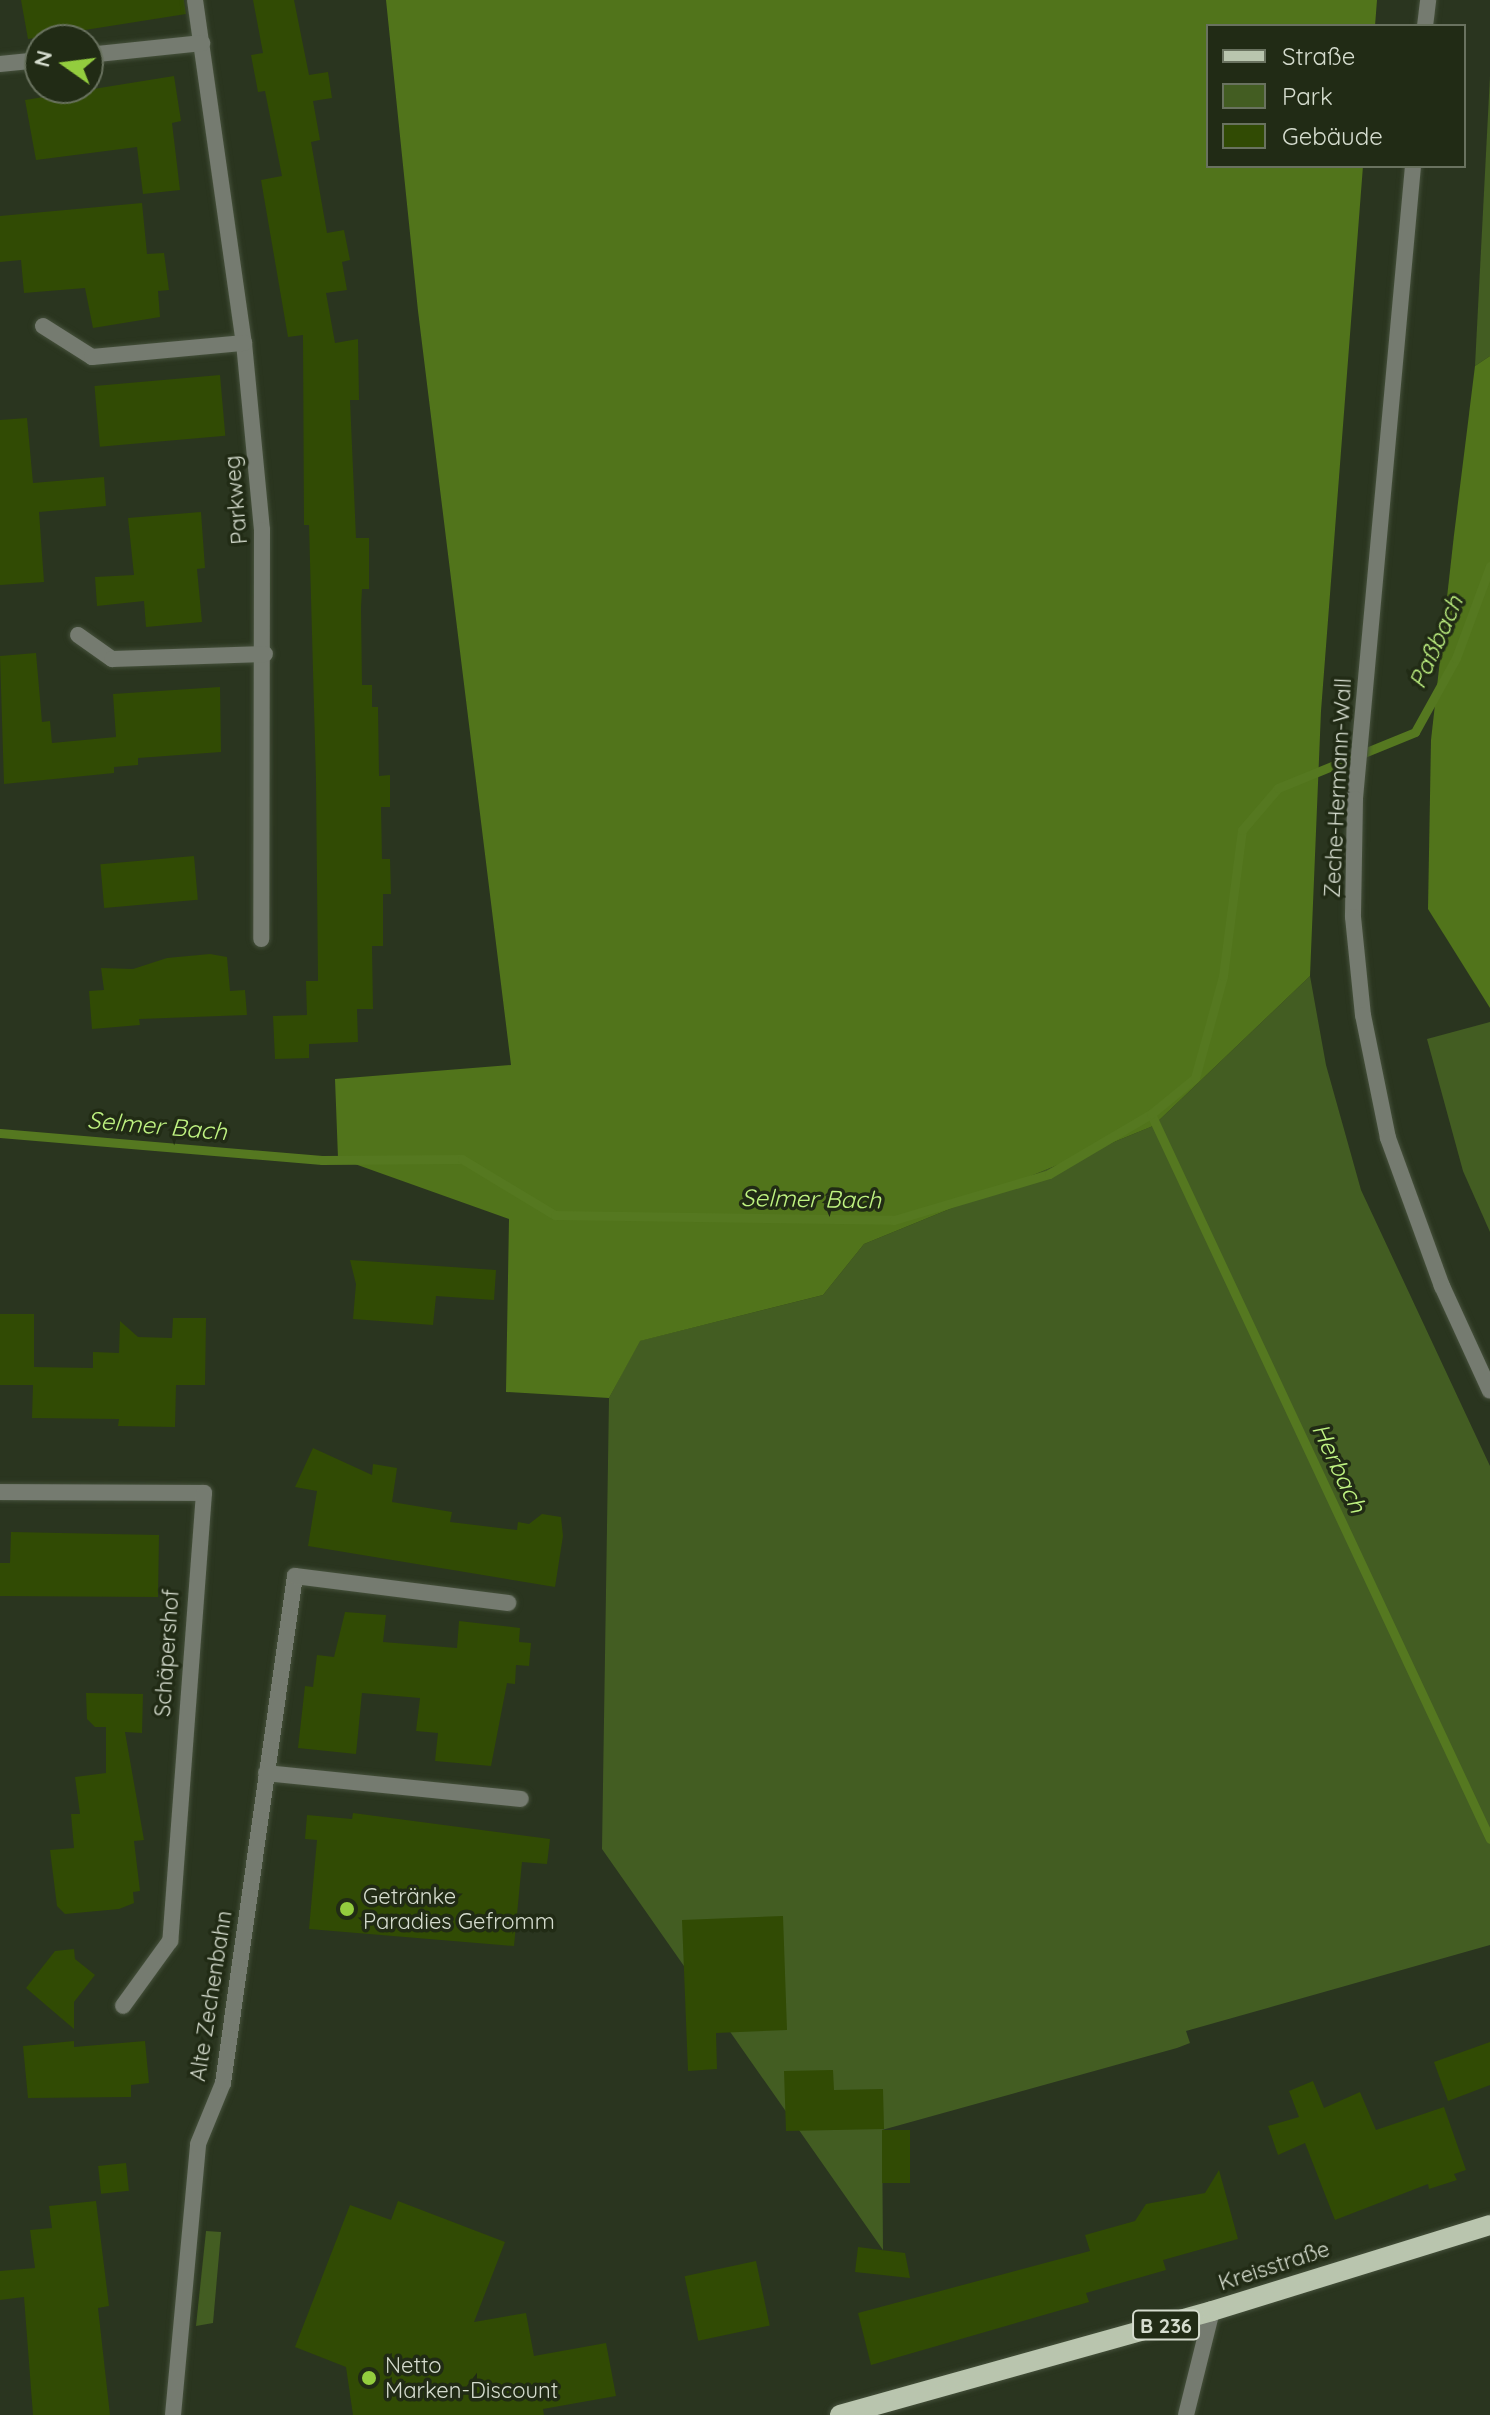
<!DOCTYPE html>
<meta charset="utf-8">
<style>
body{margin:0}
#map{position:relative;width:1490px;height:2415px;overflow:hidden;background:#2a351f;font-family:Quicksand,sans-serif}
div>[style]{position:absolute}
.green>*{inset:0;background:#435d22}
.forest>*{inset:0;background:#51741b}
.stream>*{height:9px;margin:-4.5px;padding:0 4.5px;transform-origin:4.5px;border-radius:4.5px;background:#557820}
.building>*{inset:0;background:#314b04;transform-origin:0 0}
.roads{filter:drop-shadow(0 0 2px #45503b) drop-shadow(0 0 2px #45503b)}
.minor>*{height:16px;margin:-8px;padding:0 8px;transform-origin:8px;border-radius:8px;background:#757b70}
.tertiary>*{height:16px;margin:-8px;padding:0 8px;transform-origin:8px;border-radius:8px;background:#757b70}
.primary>*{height:20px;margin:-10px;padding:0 10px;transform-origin:10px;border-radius:10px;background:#b9c5ae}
.dots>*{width:22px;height:22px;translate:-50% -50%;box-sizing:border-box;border:4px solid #212b15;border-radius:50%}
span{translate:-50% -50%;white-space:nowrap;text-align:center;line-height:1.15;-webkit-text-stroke:7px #212b15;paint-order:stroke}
.shield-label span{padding:2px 6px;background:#212b15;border:2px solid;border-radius:6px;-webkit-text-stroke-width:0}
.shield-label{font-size:20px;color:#d5dcce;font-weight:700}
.street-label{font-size:22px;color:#d5dcce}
.poi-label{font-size:22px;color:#d5dcce}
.left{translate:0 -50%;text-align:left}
.water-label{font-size:24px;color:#c0f482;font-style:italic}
.legend{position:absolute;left:1206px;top:24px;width:260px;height:144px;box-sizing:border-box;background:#212b15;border:2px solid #69725f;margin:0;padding:10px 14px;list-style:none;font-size:24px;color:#d5dcce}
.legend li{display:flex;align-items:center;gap:16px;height:40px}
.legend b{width:40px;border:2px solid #69725f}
.north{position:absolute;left:24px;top:24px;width:80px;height:80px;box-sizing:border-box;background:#212b15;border:2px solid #69725f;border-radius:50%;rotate:284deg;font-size:22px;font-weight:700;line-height:32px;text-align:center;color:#d5dcce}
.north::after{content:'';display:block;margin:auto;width:28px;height:36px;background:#93cd3e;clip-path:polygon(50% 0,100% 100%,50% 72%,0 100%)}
</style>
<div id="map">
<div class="green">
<i style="clip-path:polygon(1490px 76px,1490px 356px,1475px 366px)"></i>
<i style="clip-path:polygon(1310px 976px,1326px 1065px,1361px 1190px,1490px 1466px,1490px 1945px,1186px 2031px,1190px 2043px,1177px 2048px,882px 2130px,883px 2250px,602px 1849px,609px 1398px,639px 1341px,823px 1295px,864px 1244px,1153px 1126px)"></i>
<i style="clip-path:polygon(1490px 1022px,1490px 1232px,1463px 1171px,1427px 1039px)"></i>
<i style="clip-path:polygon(206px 2231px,221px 2232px,213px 2323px,196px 2326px)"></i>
</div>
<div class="forest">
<i style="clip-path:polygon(386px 0,1377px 0,1375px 26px,1208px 26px,1208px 166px,1363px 166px,1321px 711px,1310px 976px,1153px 1126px,864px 1244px,823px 1295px,640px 1341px,609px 1398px,506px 1392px,509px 1219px,338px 1158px,335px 1079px,511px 1065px,418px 311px)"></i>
<i style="clip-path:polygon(1490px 356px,1490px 1008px,1428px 909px,1431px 740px,1454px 535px,1475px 366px)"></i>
</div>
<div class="stream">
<i style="left:1151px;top:1114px;width:800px;rotate:64.94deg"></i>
<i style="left:0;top:1133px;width:323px;rotate:4.8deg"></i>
<i style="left:322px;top:1160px;width:140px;rotate:-0.4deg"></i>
<i style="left:462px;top:1159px;width:109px;rotate:31.1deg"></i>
<i style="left:555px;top:1215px;width:339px;rotate:0.8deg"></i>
<i style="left:894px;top:1220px;width:162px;rotate:-16.5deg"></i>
<i style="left:1049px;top:1174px;width:118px;rotate:-30.5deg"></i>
<i style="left:1151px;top:1114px;width:57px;rotate:-39.3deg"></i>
<i style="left:1195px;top:1078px;width:106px;rotate:-74.6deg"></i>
<i style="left:1223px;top:976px;width:147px;rotate:-82.6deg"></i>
<i style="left:1242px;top:830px;width:55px;rotate:-49.4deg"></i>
<i style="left:1278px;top:788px;width:148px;rotate:-22.2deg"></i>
<i style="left:1415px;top:732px;width:85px;rotate:-61deg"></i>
<i style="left:1456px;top:658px;width:98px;rotate:-69.7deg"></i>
</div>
<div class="building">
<i style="clip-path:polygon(21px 0,184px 0,186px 14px,28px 39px)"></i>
<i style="clip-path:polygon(253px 0,294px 0,309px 75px,328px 72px,332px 98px,313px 101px,320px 140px,311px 142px,327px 233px,344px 230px,350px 260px,342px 262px,347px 290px,326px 293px,335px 343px,358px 339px,359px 400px,350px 400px,356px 538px,369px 538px,369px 589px,362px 589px,361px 608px,362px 685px,372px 685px,372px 707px,378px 707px,379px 776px,390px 775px,390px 807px,381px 807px,382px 859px,390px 859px,391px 894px,383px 894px,383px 946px,372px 946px,373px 1009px,357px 1009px,358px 1042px,309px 1044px,309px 1058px,275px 1059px,273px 1016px,307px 1015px,306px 981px,318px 981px,316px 779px,309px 525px,304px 525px,303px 335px,288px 337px,261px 180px,282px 176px,265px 91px,258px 92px,251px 55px,263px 53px)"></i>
<i style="clip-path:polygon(174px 76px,181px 121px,172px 123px,180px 190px,143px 194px,137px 147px,36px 160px,25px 100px)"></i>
<i style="clip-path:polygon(142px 203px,147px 254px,164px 253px,169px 290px,158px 291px,160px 317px,93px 328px,85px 288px,24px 293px,21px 260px,0 262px,0 216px)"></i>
<i style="left:220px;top:375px;width:61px;height:126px;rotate:85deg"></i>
<i style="clip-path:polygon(27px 418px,33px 483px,104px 477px,106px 506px,39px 512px,44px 582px,0 585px,0 420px)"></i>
<i style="clip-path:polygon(201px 512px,205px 568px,197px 569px,202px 622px,146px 627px,144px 601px,97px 606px,95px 577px,134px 575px,128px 518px)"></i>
<i style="clip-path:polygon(36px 653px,42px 722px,50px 721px,52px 743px,116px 737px,113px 694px,220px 687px,221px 752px,138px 758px,138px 765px,114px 767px,114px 773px,4px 784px,0 656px)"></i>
<i style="left:194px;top:856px;width:44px;height:94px;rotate:85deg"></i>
<i style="clip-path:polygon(210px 954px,227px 957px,230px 991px,245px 990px,247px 1015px,139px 1019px,140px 1025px,92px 1029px,89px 991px,104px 990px,101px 968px,133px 969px,167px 958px)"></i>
<i style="clip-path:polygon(350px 1260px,496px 1270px,494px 1300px,436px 1296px,433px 1325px,353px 1319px,356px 1284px)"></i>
<i style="clip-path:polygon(0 1314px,34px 1314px,34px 1367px,93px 1368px,93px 1352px,119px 1353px,120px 1321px,138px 1337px,172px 1338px,173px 1318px,206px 1318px,205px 1385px,176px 1385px,175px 1427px,118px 1426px,119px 1419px,32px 1418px,33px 1385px,0 1385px)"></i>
<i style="clip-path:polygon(313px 1448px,372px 1475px,373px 1464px,397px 1468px,392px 1502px,452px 1512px,450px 1522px,517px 1530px,518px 1522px,529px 1524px,542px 1514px,561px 1517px,563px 1536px,555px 1587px,308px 1546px,317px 1491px,295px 1487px)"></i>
<i style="clip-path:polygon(11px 1532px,159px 1535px,158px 1597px,0 1596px,0 1563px,10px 1563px)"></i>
<i style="clip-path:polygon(345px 1612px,386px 1615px,383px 1642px,457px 1648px,459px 1621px,520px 1628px,519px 1642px,531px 1643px,529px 1666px,516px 1665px,515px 1684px,507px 1683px,491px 1766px,435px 1761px,438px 1733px,416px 1731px,420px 1698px,362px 1693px,356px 1754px,298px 1748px,305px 1686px,313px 1687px,317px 1655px,334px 1657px)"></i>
<i style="clip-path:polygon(86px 1693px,143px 1694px,142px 1733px,125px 1732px,144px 1840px,134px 1841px,140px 1891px,133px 1892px,134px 1903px,119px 1909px,65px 1914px,57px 1906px,50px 1850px,74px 1848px,71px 1814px,80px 1814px,75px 1777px,106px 1773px,106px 1727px,95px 1727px,87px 1719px)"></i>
<i style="clip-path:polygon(353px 1813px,550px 1839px,547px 1864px,522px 1862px,514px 1946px,309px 1929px,317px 1840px,305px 1839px,307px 1815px,352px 1819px)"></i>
<i style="clip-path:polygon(783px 1916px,787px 2030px,716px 2033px,717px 2069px,688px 2071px,682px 1920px)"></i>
<i style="clip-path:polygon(74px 1949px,75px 1959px,95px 1975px,74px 2002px,74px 2029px,26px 1988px,55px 1951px)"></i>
<i style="clip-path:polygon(74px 2041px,74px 2047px,145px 2041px,149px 2083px,131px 2085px,131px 2097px,28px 2098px,23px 2046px)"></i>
<i style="clip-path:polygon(1490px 2042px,1490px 2085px,1448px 2101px,1434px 2062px)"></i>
<i style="clip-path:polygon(833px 2070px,834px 2090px,883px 2089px,884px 2129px,786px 2131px,784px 2071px)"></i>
<i style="clip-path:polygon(1313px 2081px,1324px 2108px,1360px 2092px,1376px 2130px,1444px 2107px,1466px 2170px,1454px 2174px,1457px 2180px,1429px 2189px,1428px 2184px,1335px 2220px,1305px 2143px,1278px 2155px,1268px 2126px,1299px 2117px,1289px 2091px)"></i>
<i style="left:882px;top:2130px;width:28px;height:53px"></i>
<i style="left:126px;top:2163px;width:28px;height:28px;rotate:84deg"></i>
<i style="clip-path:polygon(1219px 2170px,1238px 2239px,1163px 2260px,1166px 2270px,1086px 2293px,1089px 2302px,871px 2365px,858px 2313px,1090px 2251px,1085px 2235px,1135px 2221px,1146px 2204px,1205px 2193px)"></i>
<i style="clip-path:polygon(96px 2201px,109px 2306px,98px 2308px,110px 2415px,33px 2415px,24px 2297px,0 2300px,0 2271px,35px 2268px,30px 2230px,52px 2228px,49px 2206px)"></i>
<i style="clip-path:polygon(398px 2201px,505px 2242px,474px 2322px,526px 2313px,534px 2356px,606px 2343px,616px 2396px,543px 2409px,544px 2415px,353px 2415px,346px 2367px,295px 2347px,350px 2205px,391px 2220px)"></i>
<i style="clip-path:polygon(858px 2247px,905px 2253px,910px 2278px,855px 2272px)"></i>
<i style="left:756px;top:2261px;width:66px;height:73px;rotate:78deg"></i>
</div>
<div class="roads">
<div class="minor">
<i style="left:195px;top:0;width:346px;rotate:81.9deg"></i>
<i style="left:244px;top:343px;width:188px;rotate:84.5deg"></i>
<i style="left:262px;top:530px;width:409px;rotate:90.1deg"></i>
<i style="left:88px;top:55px;width:115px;rotate:-6deg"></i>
<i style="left:0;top:64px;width:40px;rotate:-5.7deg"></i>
<i style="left:43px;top:326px;width:58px;rotate:32.3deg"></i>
<i style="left:92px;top:357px;width:153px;rotate:-5.3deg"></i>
<i style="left:78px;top:635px;width:42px;rotate:35.2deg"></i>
<i style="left:112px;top:659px;width:153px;rotate:-1.9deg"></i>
<i style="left:0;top:1492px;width:204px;rotate:0.3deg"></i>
<i style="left:204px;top:1493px;width:449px;rotate:94.3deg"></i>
<i style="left:170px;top:1941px;width:80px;rotate:125.9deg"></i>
<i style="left:266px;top:1773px;width:256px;rotate:5.8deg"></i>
<i style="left:173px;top:2415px;width:272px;rotate:-84.7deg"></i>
<i style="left:198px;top:2144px;width:66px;rotate:-67.7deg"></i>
<i style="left:223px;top:2083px;width:512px;rotate:-81.92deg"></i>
<i style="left:295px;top:1576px;width:215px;rotate:7.2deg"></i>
<i style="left:1186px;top:2415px;width:107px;rotate:-76deg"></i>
</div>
<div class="tertiary">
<i style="left:1425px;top:26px;width:26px;rotate:-83deg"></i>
<i style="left:1413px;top:166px;width:636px;rotate:95.24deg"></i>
<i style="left:1355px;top:799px;width:118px;rotate:91deg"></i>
<i style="left:1353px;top:917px;width:99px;rotate:84.2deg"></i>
<i style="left:1363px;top:1015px;width:126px;rotate:78.5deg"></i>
<i style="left:1388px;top:1138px;width:158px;rotate:70deg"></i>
<i style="left:1442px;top:1286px;width:115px;rotate:65.4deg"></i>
</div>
<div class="primary">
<i style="left:840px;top:2415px;width:386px;rotate:-15.6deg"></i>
<i style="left:1212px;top:2311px;width:291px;rotate:-17.2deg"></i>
</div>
</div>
<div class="dots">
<i style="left:347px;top:1909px;background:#93cd3e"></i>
<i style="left:369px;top:2378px;background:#93cd3e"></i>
</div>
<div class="shield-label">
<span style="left:1166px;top:2325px">B 236</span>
</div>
<div class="street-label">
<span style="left:236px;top:500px;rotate:-95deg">Parkweg</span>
<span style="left:1338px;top:788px;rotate:-87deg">Zeche-Hermann-Wall</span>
<span style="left:167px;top:1653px;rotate:-86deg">Schäpershof</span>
<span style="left:211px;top:1996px;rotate:-81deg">Alte Zechenbahn</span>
<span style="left:1274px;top:2266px;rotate:-18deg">Kreisstraße</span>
</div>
<div class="poi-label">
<span class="left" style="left:363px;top:1909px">Getränke<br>Paradies Gefromm</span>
<span class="left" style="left:385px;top:2378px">Netto<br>Marken-Discount</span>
</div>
<div class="water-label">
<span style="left:1436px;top:642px;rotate:-66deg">Paßbach</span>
<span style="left:157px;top:1126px;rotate:5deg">Selmer Bach</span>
<span style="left:811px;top:1199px;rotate:1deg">Selmer Bach</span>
<span style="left:1339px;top:1468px;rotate:65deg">Herbach</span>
</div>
<ul class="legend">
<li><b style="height:10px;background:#b9c5ae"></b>Straße</li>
<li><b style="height:22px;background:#435d22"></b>Park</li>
<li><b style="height:22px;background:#314b04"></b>Gebäude</li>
</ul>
<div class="north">N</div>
</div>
